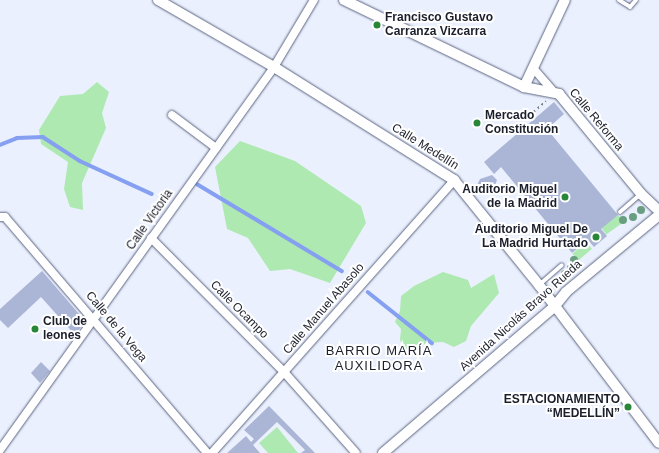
<!DOCTYPE html>
<meta charset="utf-8">
<style>
body{margin:0}
#map{position:relative;width:659px;height:453px;overflow:hidden;background:#ebf0fe;font-family:Arial,sans-serif}
div>[style]{position:absolute}
.green>*{inset:0;background:#ade9b1;transform-origin:0 0}
.stream>*{height:3.5px;margin:-1.75px;padding:0 1.75px;transform-origin:1.75px;border-radius:1.75px;background:#859ff1}
.building>*{inset:0;background:#abb6d6}
.path>*{height:2px;margin-top:-1px;transform-origin:0;background:repeating-linear-gradient(90deg,#7a7e8b 0 2px,transparent 0 5px)}
.roads{filter:drop-shadow(0 0 1px #5a6481) drop-shadow(0 0 1px #5a6481)}
.service>*{height:4px;margin:-2px;padding:0 2px;transform-origin:2px;border-radius:2px;background:#fff}
.minor>*{height:8px;margin:-4px;padding:0 4px;transform-origin:4px;border-radius:4px;background:#fff}
.tertiary>*{height:10px;margin:-5px;padding:0 5px;transform-origin:5px;border-radius:5px;background:#fff}
.trees>*{width:8px;height:8px;margin:-4px;border-radius:50%;background:#6a9e81}
.dots>*{width:11px;height:11px;translate:-50% -50%;box-sizing:border-box;border:2px solid #fff;border-radius:50%}
span{translate:-50% -50%;white-space:nowrap;text-align:center;line-height:1.15;-webkit-text-stroke:4px #fff;paint-order:stroke}
.poi-label{font-size:12px;color:#1b1f2b;font-weight:700}
.left{translate:0 -50%;text-align:left}
.right{translate:-100% -50%;text-align:right}
.street-label{font-size:12px;color:#1b1f2b}
.neighbourhood-label{font-size:13px;color:#1b1f2b;letter-spacing:1px}
</style>
<div id="map">
<div class="green">
<i style="clip-path:polygon(97px 82px,109px 92px,102px 113px,106px 128px,82px 183px,83px 210px,70px 207px,64px 189px,68px 162px,41px 144px,39px 130px,60px 96px,83px 94px)"></i>
<i style="clip-path:polygon(240px 141px,295px 161px,361px 206px,366px 223px,330px 283px,290px 269px,270px 271px,248px 238px,227px 229px,215px 167px)"></i>
<i style="left:618px;top:215px;width:9px;height:21px;rotate:54deg"></i>
<i style="left:586px;top:242px;width:9px;height:18px;rotate:49deg"></i>
<i style="clip-path:polygon(443px 272px,468px 280px,471px 288px,494px 274px,499px 293px,471px 326px,466px 341px,454px 347px,443px 342px,426px 343px,416px 351px,413px 346px,404px 349px,400px 340px,401px 329px,395px 322px,400px 311px,401px 296px,414px 286px)"></i>
<i style="clip-path:polygon(277px 427px,298px 453px,268px 453px,259px 443px)"></i>
</div>
<div class="stream">
<i style="left:0;top:145px;width:18px;rotate:-22deg"></i>
<i style="left:17px;top:138px;width:26px;rotate:-2deg"></i>
<i style="left:43px;top:137px;width:44px;rotate:33deg"></i>
<i style="left:80px;top:161px;width:79px;rotate:24.6deg"></i>
<i style="left:197px;top:184px;width:169px;rotate:31deg"></i>
<i style="left:368px;top:292px;width:82px;rotate:38.6deg"></i>
</div>
<div class="building">
<i style="clip-path:polygon(554px 102px,564px 114px,547px 129px,618px 215px,601px 229px,607px 236px,594px 247px,588px 240px,572px 253px,501px 167px,494px 174px,484px 162px)"></i>
<i style="clip-path:polygon(492px 175px,497px 180px,492px 193px,480px 195px,475px 190px,480px 179px)"></i>
<i style="clip-path:polygon(42px 271px,85px 321px,75px 335px,41px 297px,8px 328px,0 320px,0 309px)"></i>
<i style="clip-path:polygon(41px 362px,50px 371px,40px 383px,31px 373px)"></i>
<i style="clip-path:polygon(269px 406px,315px 453px,301px 453px,305px 450px,277px 422px,253px 445px,260px 453px,227px 453px,246px 436px,251px 442px,254px 439px,244px 430px)"></i>
</div>
<div class="path">
<i style="left:530px;top:115px;width:21px;rotate:-41deg"></i>
</div>
<div class="roads">
<div class="service">
<i style="left:619px;top:0;width:13px;rotate:32deg"></i>
<i style="left:630px;top:7px;width:9px;rotate:-49deg"></i>
<i style="left:620px;top:212px;width:28px;rotate:-41deg"></i>
<i style="left:539px;top:285px;width:30px;rotate:-41deg"></i>
</div>
<div class="minor">
<i style="left:533px;top:68px;width:33px;rotate:49deg"></i>
<i style="left:172px;top:115px;width:55px;rotate:36.9deg"></i>
<i style="left:0;top:217px;width:5px"></i>
<i style="left:5px;top:217px;width:311px;rotate:49.4deg"></i>
<i style="left:151px;top:238px;width:189px;rotate:45.2deg"></i>
<i style="left:284px;top:372px;width:108px;rotate:48.4deg"></i>
<i style="left:0;top:450px;width:471px;rotate:-54.4deg"></i>
<i style="left:274px;top:67px;width:78px;rotate:-59.2deg"></i>
<i style="left:212px;top:453px;width:365px;rotate:-48.4deg"></i>
</div>
<div class="tertiary">
<i style="left:158px;top:0;width:134px;rotate:30deg"></i>
<i style="left:274px;top:67px;width:213px;rotate:32.1deg"></i>
<i style="left:454px;top:180px;width:135px;rotate:51deg"></i>
<i style="left:539px;top:285px;width:198px;rotate:52.8deg"></i>
<i style="left:344px;top:0;width:200px;rotate:25.8deg"></i>
<i style="left:524px;top:87px;width:36px;rotate:11deg"></i>
<i style="left:559px;top:94px;width:129px;rotate:50.6deg"></i>
<i style="left:641px;top:194px;width:25px;rotate:43deg"></i>
<i style="left:524px;top:87px;width:96px;rotate:-64.8deg"></i>
<i style="left:383px;top:453px;width:225px;rotate:-40.5deg"></i>
<i style="left:554px;top:307px;width:19px;rotate:-51deg"></i>
<i style="left:566px;top:292px;width:121px;rotate:-39.6deg"></i>
</div>
</div>
<div class="trees">
<i style="left:641px;top:210px"></i>
<i style="left:633px;top:217px"></i>
<i style="left:623px;top:220px"></i>
<i style="left:574px;top:260px"></i>
<i style="left:571px;top:268px"></i>
<i style="left:565px;top:274px"></i>
<i style="left:555px;top:282px"></i>
</div>
<div class="dots">
<i style="left:377px;top:25px;background:#278638"></i>
<i style="left:477px;top:123px;background:#278638"></i>
<i style="left:565px;top:197px;background:#278638"></i>
<i style="left:596px;top:237px;background:#278638"></i>
<i style="left:35px;top:329px;background:#278638"></i>
<i style="left:628px;top:407px;background:#278638"></i>
</div>
<div class="poi-label">
<span class="left" style="left:385px;top:25px">Francisco Gustavo<br>Carranza Vizcarra</span>
<span class="left" style="left:485px;top:123px">Mercado<br>Constitución</span>
<span class="right" style="left:557px;top:197px">Auditorio Miguel<br>de la Madrid</span>
<span class="right" style="left:588px;top:237px">Auditorio Miguel De<br>La Madrid Hurtado</span>
<span class="left" style="left:43px;top:329px">Club de<br>leones</span>
<span class="right" style="left:620px;top:407px">ESTACIONAMIENTO<br>“MEDELLÍN”</span>
</div>
<div class="street-label">
<span style="left:596px;top:120px;rotate:50deg">Calle Reforma</span>
<span style="left:425px;top:147px;rotate:32deg">Calle Medellín</span>
<span style="left:150px;top:220px;rotate:-55deg">Calle Victoria</span>
<span style="left:324px;top:309px;rotate:-49deg">Calle Manuel Abasolo</span>
<span style="left:239px;top:310px;rotate:45deg">Calle Ocampo</span>
<span style="left:521px;top:316px;rotate:-42deg">Avenida Nicolás Bravo Rueda</span>
<span style="left:116px;top:327px;rotate:50deg">Calle de la Vega</span>
</div>
<div class="neighbourhood-label">
<span style="left:379px;top:359px">BARRIO MARÍA<br>AUXILIDORA</span>
</div>
</div>
